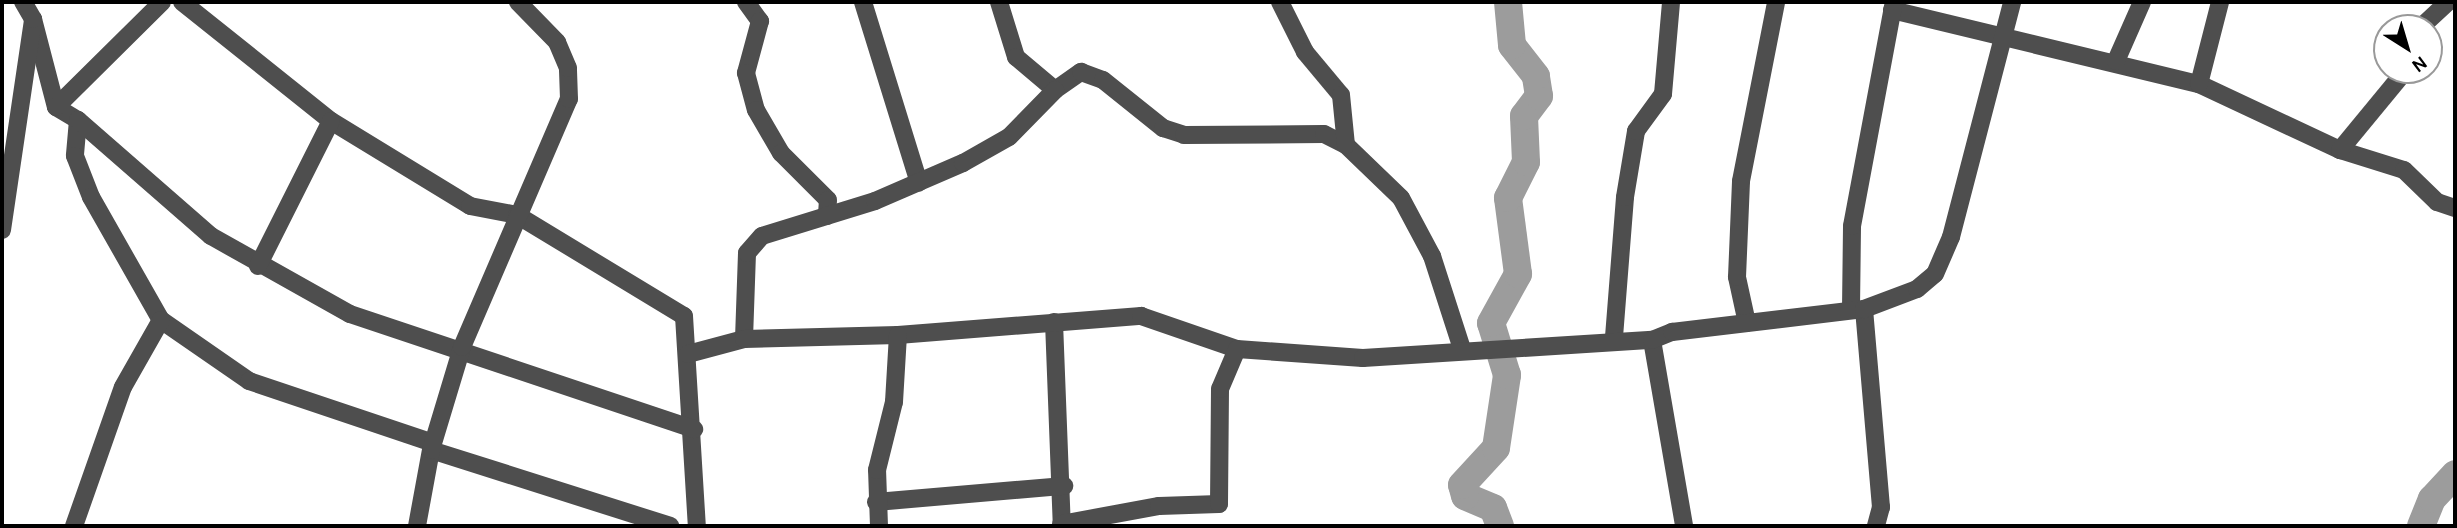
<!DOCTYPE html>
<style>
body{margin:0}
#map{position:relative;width:2457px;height:528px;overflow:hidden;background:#fff;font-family:Karla,sans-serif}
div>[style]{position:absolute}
.river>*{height:28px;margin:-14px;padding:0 14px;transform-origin:14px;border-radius:14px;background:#9c9c9c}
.minor>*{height:18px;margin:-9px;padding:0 9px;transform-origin:9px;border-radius:9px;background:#4e4e4e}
span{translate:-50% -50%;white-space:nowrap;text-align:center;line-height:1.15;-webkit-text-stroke:7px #fff;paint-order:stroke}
.frame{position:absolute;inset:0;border:4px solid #000;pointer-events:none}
.north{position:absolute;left:2373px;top:14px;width:70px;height:70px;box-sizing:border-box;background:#fff;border:2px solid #999;border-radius:50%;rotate:143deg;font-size:19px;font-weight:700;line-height:28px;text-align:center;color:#000}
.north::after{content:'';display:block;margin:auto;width:24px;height:32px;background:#000;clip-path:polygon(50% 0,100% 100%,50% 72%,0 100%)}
</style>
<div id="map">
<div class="river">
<i style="left:1500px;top:526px;width:19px;rotate:-111deg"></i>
<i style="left:1493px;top:508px;width:30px;rotate:-157deg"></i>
<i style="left:1465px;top:496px;width:11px;rotate:-105deg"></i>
<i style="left:1462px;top:485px;width:50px;rotate:-47.4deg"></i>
<i style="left:1496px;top:448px;width:74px;rotate:-81.4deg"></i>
<i style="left:1507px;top:375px;width:54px;rotate:-107.1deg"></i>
<i style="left:1491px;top:323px;width:56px;rotate:-61.1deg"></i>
<i style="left:1518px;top:274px;width:77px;rotate:-97.5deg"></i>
<i style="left:1508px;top:198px;width:40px;rotate:-63.4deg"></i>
<i style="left:1526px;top:162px;width:46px;rotate:-92.5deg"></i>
<i style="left:1524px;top:116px;width:25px;rotate:-53deg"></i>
<i style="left:1539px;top:96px;width:20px;rotate:-99deg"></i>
<i style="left:1536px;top:76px;width:39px;rotate:-128deg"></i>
<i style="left:1512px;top:45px;width:43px;rotate:-95.3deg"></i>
<i style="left:2421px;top:526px;width:29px;rotate:-68deg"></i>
<i style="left:2432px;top:499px;width:34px;rotate:-47deg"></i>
</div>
<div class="minor">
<i style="left:182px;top:2px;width:191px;rotate:38.6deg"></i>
<i style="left:331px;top:121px;width:163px;rotate:31.4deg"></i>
<i style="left:470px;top:206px;width:48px;rotate:10.8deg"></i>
<i style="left:517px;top:215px;width:195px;rotate:31.2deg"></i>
<i style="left:684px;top:316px;width:210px;rotate:86.5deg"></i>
<i style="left:746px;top:2px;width:24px;rotate:54deg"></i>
<i style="left:760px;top:21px;width:54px;rotate:105.1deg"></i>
<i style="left:746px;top:73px;width:38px;rotate:75deg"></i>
<i style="left:756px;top:110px;width:50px;rotate:59.8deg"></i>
<i style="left:781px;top:153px;width:66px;rotate:45deg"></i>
<i style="left:828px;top:200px;width:16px;rotate:94deg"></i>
<i style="left:863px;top:2px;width:189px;rotate:72.8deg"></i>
<i style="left:999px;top:2px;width:58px;rotate:72.8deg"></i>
<i style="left:1016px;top:57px;width:51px;rotate:40.2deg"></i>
<i style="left:1055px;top:90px;width:32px;rotate:-35deg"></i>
<i style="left:1081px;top:72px;width:23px;rotate:20deg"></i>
<i style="left:1103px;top:80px;width:77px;rotate:38.7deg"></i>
<i style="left:1163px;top:128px;width:22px;rotate:18deg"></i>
<i style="left:1184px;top:135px;width:140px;rotate:-0.4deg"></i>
<i style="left:1324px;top:134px;width:25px;rotate:27deg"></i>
<i style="left:1346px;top:145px;width:76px;rotate:43.9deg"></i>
<i style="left:1401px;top:198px;width:66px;rotate:61.9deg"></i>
<i style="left:1432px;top:256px;width:98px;rotate:72.1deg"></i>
<i style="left:1280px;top:2px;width:56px;rotate:63.4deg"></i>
<i style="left:1305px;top:52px;width:56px;rotate:50.1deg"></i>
<i style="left:1341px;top:95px;width:50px;rotate:84.3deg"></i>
<i style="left:1892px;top:10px;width:316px;rotate:13.6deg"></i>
<i style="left:2199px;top:84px;width:156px;rotate:25.1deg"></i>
<i style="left:2340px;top:150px;width:67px;rotate:17.4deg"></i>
<i style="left:2404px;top:170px;width:46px;rotate:44.1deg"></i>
<i style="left:2437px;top:202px;width:18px;rotate:19deg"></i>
<i style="left:33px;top:19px;width:91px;rotate:75.4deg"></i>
<i style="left:56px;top:107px;width:26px;rotate:31deg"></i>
<i style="left:78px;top:120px;width:36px;rotate:95deg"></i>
<i style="left:75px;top:156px;width:44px;rotate:68.7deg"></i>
<i style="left:91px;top:197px;width:142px;rotate:60.4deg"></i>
<i style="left:161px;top:320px;width:107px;rotate:34.7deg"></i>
<i style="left:249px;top:381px;width:194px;rotate:18.6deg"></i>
<i style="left:2420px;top:28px;width:38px;rotate:-43deg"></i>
<i style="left:2116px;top:61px;width:64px;rotate:-66.2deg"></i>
<i style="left:2199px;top:84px;width:85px;rotate:-75.6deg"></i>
<i style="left:56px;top:107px;width:149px;rotate:-44.7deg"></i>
<i style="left:78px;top:120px;width:176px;rotate:41.1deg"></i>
<i style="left:211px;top:236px;width:159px;rotate:29.3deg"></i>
<i style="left:350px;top:314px;width:363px;rotate:18.5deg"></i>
<i style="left:2340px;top:150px;width:104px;rotate:-50.5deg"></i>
<i style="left:2px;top:230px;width:213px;rotate:-81.6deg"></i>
<i style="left:33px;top:19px;width:20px;rotate:-120deg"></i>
<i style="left:258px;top:266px;width:162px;rotate:-63.3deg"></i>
<i style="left:1851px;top:309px;width:83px;rotate:-89.3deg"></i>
<i style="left:1852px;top:226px;width:228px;rotate:-79.4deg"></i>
<i style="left:1864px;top:309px;width:199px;rotate:85.1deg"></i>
<i style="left:1881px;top:507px;width:20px;rotate:105deg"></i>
<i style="left:1054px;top:322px;width:204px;rotate:87.8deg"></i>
<i style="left:1747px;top:323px;width:47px;rotate:-102.3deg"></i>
<i style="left:1737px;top:277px;width:96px;rotate:-87.6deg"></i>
<i style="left:1741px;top:181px;width:182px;rotate:-78.9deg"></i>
<i style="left:1614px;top:337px;width:140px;rotate:-85.5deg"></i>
<i style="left:1625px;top:197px;width:67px;rotate:-80.5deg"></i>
<i style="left:1636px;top:131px;width:46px;rotate:-53.9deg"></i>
<i style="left:1663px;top:94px;width:92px;rotate:-85deg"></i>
<i style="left:744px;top:339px;width:86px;rotate:-88deg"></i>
<i style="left:747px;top:253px;width:23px;rotate:-49deg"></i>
<i style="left:762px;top:236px;width:118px;rotate:-17.2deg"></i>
<i style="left:875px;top:201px;width:96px;rotate:-23.4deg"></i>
<i style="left:963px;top:163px;width:53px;rotate:-29.5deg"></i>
<i style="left:1009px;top:137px;width:66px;rotate:-45.6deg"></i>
<i style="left:1652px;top:340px;width:189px;rotate:80.2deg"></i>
<i style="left:688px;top:354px;width:58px;rotate:-15deg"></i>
<i style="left:744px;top:339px;width:154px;rotate:-1.5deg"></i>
<i style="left:898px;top:335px;width:244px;rotate:-4.5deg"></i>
<i style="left:1141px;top:316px;width:102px;rotate:19deg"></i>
<i style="left:1237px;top:349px;width:126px;rotate:4.1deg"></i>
<i style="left:1363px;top:358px;width:290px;rotate:-3.6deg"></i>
<i style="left:1652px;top:340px;width:22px;rotate:-22deg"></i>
<i style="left:1672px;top:332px;width:193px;rotate:-6.8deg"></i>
<i style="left:1864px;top:309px;width:57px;rotate:-20.7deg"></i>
<i style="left:1917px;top:289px;width:23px;rotate:-40deg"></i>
<i style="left:1935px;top:274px;width:40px;rotate:-66.6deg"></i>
<i style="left:1951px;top:237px;width:243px;rotate:-75.4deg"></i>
<i style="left:431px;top:450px;width:251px;rotate:17.6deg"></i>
<i style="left:876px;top:502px;width:189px;rotate:-4.9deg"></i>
<i style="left:1061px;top:524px;width:100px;rotate:-10.4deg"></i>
<i style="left:1159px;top:506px;width:60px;rotate:-1.9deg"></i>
<i style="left:1219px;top:504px;width:115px;rotate:-89.5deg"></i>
<i style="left:1220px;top:389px;width:43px;rotate:-67deg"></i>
<i style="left:74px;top:526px;width:147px;rotate:-70.6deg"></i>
<i style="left:123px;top:387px;width:77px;rotate:-60.4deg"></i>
<i style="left:417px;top:526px;width:77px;rotate:-79.6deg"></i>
<i style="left:431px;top:450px;width:108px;rotate:-73.2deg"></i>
<i style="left:462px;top:347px;width:270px;rotate:-66.7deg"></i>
<i style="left:569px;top:99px;width:31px;rotate:-92deg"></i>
<i style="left:568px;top:68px;width:28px;rotate:-113deg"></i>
<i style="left:557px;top:42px;width:56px;rotate:-134.3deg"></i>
<i style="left:879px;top:526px;width:56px;rotate:-92deg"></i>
<i style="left:877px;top:470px;width:70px;rotate:-76deg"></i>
<i style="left:894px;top:402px;width:67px;rotate:-86.6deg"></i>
</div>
<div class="frame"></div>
<div class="north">N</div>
</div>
